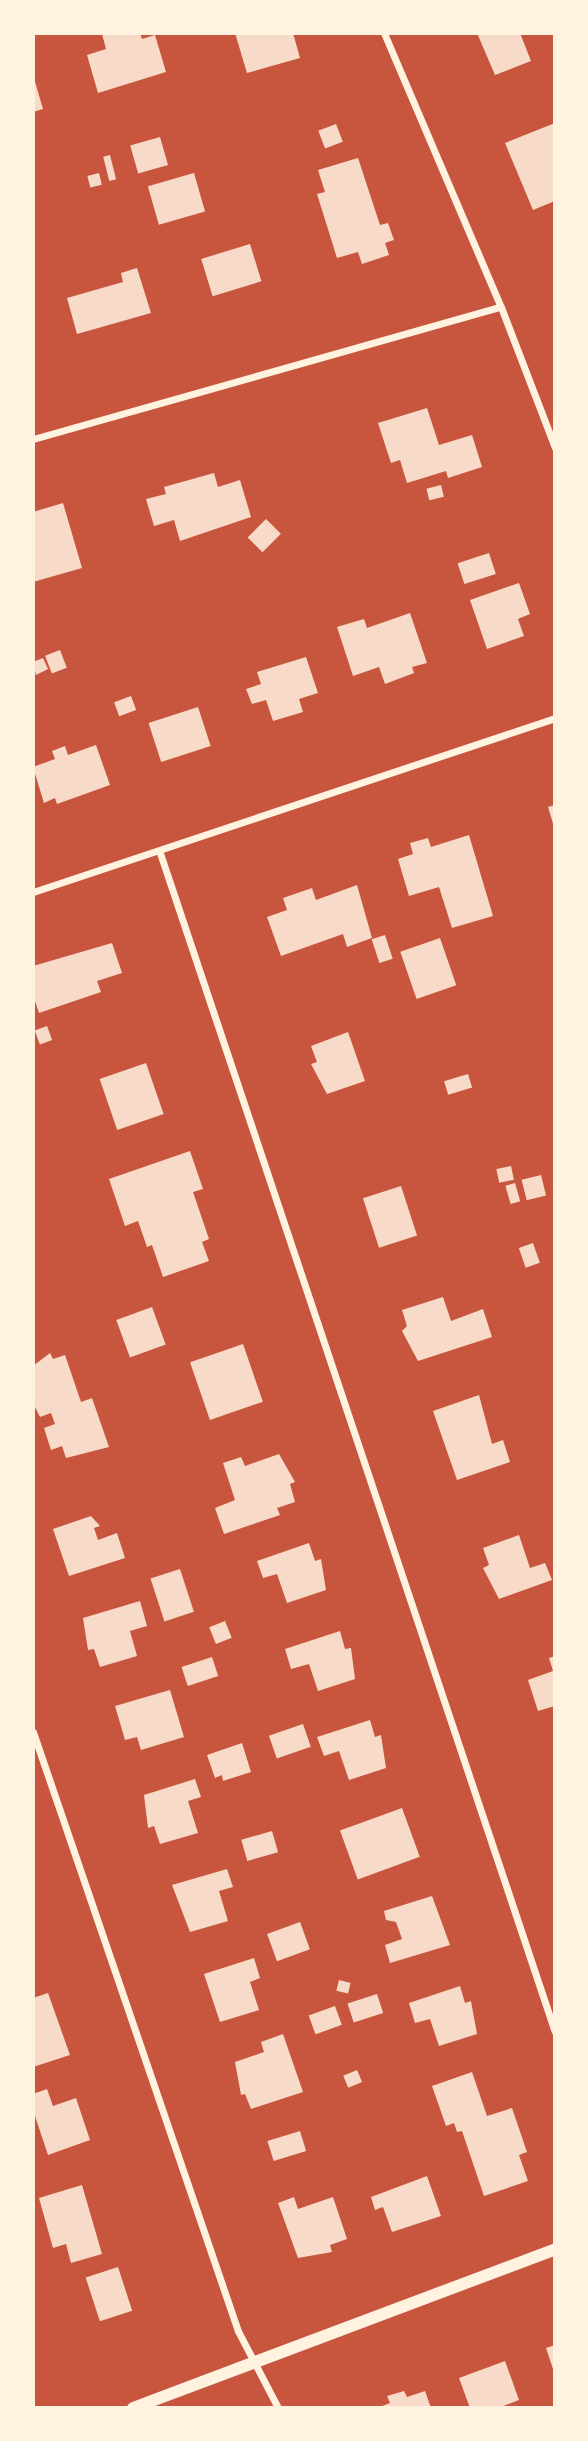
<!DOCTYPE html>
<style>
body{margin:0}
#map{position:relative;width:588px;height:2441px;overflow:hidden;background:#c8553d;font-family:Montserrat,sans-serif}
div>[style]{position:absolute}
.building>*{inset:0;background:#f7dbc8;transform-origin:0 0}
.minor>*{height:7px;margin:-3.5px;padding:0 3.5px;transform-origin:3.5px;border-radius:3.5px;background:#fff3e0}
.tertiary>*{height:12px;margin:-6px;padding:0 6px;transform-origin:6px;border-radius:6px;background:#fff3e0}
span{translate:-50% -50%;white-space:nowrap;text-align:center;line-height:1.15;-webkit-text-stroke:5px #fff3e0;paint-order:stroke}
.frame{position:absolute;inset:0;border:35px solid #fff3e0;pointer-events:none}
</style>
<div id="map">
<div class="building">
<i style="clip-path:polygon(140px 33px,142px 39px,155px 35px,166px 72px,98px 93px,87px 55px,106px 49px,102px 34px)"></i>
<i style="clip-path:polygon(235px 33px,293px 33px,300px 58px,247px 73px)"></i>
<i style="clip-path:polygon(477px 33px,520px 33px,531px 61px,495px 75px)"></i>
<i style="clip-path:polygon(33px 75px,43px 109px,33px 112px)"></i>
<i style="clip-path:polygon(555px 123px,555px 201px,533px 210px,505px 143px)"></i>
<i style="left:336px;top:124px;width:19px;height:19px;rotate:69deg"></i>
<i style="left:160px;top:137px;width:29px;height:31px;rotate:74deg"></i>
<i style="left:110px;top:155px;width:25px;height:7px;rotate:76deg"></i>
<i style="clip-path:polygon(358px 158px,380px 225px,388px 223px,394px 240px,385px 243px,389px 255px,362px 264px,358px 252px,337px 258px,317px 194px,325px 192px,318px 170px)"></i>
<i style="left:99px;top:173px;width:12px;height:12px;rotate:76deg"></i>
<i style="left:194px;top:173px;width:40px;height:48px;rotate:74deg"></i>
<i style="left:250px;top:244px;width:39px;height:51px;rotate:73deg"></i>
<i style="clip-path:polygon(137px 268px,151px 313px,77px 334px,67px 298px,123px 282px,121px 273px)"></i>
<i style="clip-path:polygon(427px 408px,439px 445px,472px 435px,482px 467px,448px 478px,446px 471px,407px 483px,400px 460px,391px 463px,378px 423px)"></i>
<i style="clip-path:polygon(214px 473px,218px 487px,240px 480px,251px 517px,180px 541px,174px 520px,154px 526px,146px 499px,166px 494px,164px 487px)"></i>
<i style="left:441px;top:485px;width:12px;height:15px;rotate:76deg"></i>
<i style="clip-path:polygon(63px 503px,82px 568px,33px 582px,33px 512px)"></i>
<i style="left:266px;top:519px;width:21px;height:26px;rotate:45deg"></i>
<i style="left:489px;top:553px;width:22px;height:33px;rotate:72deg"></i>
<i style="clip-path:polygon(519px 583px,530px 614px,518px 619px,524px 636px,487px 649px,470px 600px)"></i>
<i style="clip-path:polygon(410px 613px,427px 663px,412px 667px,414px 673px,385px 684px,379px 667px,353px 676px,337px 627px,364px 619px,367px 628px)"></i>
<i style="left:60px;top:650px;width:19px;height:16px;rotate:69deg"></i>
<i style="clip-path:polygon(306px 657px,318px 693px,299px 699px,303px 712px,273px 721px,266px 700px,252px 704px,246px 689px,261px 684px,257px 672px)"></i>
<i style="clip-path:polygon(43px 658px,48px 669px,36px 675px,33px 662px)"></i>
<i style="left:131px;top:696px;width:15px;height:18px;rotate:70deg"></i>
<i style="left:198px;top:707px;width:41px;height:52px;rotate:72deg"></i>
<i style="clip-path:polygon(96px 745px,110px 785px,57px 804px,55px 798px,44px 803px,33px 767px,55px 759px,52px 751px,65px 746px,68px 755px)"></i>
<i style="clip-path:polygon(555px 805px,555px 827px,554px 827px,548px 807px)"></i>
<i style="clip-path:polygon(469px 835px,493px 916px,452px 928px,439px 887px,409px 896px,398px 859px,413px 854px,410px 843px,428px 838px,431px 847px)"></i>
<i style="clip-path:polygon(357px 885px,372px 938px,347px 947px,343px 934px,281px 956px,267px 917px,287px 910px,283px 898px,312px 888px,316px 900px)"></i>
<i style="left:385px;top:935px;width:25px;height:14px;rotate:72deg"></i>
<i style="left:440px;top:938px;width:50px;height:42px;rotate:71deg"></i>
<i style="clip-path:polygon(112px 943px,122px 973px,97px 981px,101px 992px,39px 1013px,33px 995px,33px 966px)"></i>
<i style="left:47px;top:1026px;width:15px;height:13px;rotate:70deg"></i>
<i style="clip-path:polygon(348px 1032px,365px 1081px,327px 1094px,311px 1064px,317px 1062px,311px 1046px)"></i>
<i style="left:146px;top:1063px;width:54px;height:49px;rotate:71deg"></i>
<i style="left:468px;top:1074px;width:14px;height:25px;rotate:73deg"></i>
<i style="clip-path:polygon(190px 1151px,203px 1189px,193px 1192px,209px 1239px,202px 1242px,209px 1261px,163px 1277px,152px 1245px,147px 1247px,138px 1221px,125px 1226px,109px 1179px)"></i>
<i style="left:511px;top:1166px;width:14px;height:15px;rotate:78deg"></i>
<i style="left:541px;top:1175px;width:21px;height:20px;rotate:76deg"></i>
<i style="left:515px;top:1183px;width:19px;height:10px;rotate:74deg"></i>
<i style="left:401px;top:1186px;width:52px;height:40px;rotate:72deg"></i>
<i style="left:533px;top:1243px;width:21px;height:15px;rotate:71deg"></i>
<i style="clip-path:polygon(443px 1297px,451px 1321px,483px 1309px,492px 1337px,418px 1361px,402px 1331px,407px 1326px,402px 1310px)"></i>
<i style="left:152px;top:1307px;width:40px;height:38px;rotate:70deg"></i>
<i style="left:243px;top:1344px;width:61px;height:56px;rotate:71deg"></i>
<i style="clip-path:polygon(50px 1353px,53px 1359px,65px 1355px,81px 1402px,92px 1398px,109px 1447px,66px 1458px,62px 1446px,51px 1450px,44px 1428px,55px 1424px,51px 1413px,40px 1417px,33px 1403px,33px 1366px)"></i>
<i style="clip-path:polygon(479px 1395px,492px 1444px,503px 1440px,510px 1462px,457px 1480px,433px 1411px)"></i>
<i style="clip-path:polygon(279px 1454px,295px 1482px,290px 1484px,295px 1502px,277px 1508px,280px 1515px,224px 1534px,215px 1508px,235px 1500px,223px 1463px,241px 1457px,245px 1466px)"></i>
<i style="clip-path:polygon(91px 1516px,100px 1526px,94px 1528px,98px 1540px,117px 1533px,125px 1558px,69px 1576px,53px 1529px)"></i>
<i style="clip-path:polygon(519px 1535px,530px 1568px,545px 1563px,552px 1580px,499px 1599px,483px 1568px,489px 1565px,483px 1548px)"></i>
<i style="clip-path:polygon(309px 1543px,315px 1561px,321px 1559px,326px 1590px,287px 1603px,277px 1574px,263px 1578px,257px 1561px)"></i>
<i style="left:180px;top:1569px;width:45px;height:31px;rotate:72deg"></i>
<i style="clip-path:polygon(140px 1601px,147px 1626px,130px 1631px,137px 1656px,100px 1667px,94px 1649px,88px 1650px,83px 1618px)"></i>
<i style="left:225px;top:1621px;width:18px;height:17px;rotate:68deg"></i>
<i style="clip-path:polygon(340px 1631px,345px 1649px,351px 1648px,355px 1679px,318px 1691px,309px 1664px,291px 1669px,285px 1649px)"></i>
<i style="clip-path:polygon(555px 1656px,555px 1706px,538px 1711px,528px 1680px,553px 1671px,549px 1658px)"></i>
<i style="left:212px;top:1657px;width:20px;height:32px;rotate:72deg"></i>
<i style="clip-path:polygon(170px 1690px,184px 1737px,141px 1750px,137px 1737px,125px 1740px,115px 1706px)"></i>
<i style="clip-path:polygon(370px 1720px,375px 1737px,381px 1735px,386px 1768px,349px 1780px,339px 1751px,324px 1756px,317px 1737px)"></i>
<i style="left:303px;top:1724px;width:24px;height:36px;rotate:71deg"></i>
<i style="clip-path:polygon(242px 1743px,251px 1772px,223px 1781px,222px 1775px,215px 1778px,207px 1755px)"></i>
<i style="clip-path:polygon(195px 1779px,201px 1797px,188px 1801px,198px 1833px,160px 1844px,154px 1826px,148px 1828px,144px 1795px)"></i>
<i style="left:402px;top:1808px;width:52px;height:66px;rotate:70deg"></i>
<i style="left:272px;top:1831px;width:22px;height:32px;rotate:74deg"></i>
<i style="clip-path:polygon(227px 1869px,233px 1887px,219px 1891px,228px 1921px,190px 1932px,172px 1885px)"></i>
<i style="clip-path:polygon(432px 1896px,450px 1945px,390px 1963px,385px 1945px,402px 1939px,396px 1922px,386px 1920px,384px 1911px)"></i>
<i style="left:300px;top:1922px;width:29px;height:35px;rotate:70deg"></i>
<i style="clip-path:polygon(254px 1958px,260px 1978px,250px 1982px,259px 2010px,220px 2022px,204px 1974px)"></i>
<i style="left:339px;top:1980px;width:12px;height:11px;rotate:14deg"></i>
<i style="clip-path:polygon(460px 1986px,465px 2003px,471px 2001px,477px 2034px,439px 2046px,430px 2019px,415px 2023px,409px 2003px)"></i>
<i style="clip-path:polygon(48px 1993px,70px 2055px,33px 2067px,33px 1998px)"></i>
<i style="left:377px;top:1994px;width:20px;height:31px;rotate:72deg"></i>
<i style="left:335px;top:2006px;width:20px;height:28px;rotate:70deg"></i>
<i style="clip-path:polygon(283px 2034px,303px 2092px,251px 2109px,245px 2094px,241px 2095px,235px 2062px,264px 2052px,261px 2042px)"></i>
<i style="left:357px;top:2070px;width:13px;height:15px;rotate:67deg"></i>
<i style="clip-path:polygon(472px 2072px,487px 2116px,512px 2108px,527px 2152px,519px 2155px,528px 2181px,484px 2196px,462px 2131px,457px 2132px,454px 2123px,446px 2126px,432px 2086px)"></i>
<i style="clip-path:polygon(47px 2089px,53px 2106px,76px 2098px,90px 2140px,48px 2155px,33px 2110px,33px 2094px)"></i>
<i style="left:300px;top:2131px;width:21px;height:34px;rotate:73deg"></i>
<i style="clip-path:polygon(427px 2176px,441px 2216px,392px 2232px,383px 2207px,375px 2210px,371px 2197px)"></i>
<i style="clip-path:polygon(82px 2185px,102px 2254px,71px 2263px,66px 2244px,53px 2248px,39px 2198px)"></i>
<i style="clip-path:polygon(294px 2197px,298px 2209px,333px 2197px,347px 2239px,330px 2245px,332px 2252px,298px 2258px,278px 2203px)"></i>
<i style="left:118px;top:2267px;width:46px;height:34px;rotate:72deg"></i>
<i style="clip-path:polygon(555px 2345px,555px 2372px,554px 2372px,546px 2348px)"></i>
<i style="clip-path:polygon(505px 2361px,519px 2400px,498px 2408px,470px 2408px,459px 2378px)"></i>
<i style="clip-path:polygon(404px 2391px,407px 2397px,425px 2391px,431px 2408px,377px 2408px,390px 2403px,387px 2396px)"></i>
</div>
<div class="minor">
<i style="left:384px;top:33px;width:298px;rotate:66.9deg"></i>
<i style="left:501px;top:307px;width:151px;rotate:69deg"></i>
<i style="left:33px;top:439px;width:486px;rotate:-15.8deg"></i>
<i style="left:160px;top:853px;width:1243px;rotate:71.48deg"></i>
<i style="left:33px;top:892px;width:550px;rotate:-18.43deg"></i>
<i style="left:33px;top:1732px;width:633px;rotate:71.11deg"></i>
<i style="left:238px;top:2331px;width:87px;rotate:62.5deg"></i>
</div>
<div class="tertiary">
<i style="left:133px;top:2408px;width:451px;rotate:-20.6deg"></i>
</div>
<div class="frame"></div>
</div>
